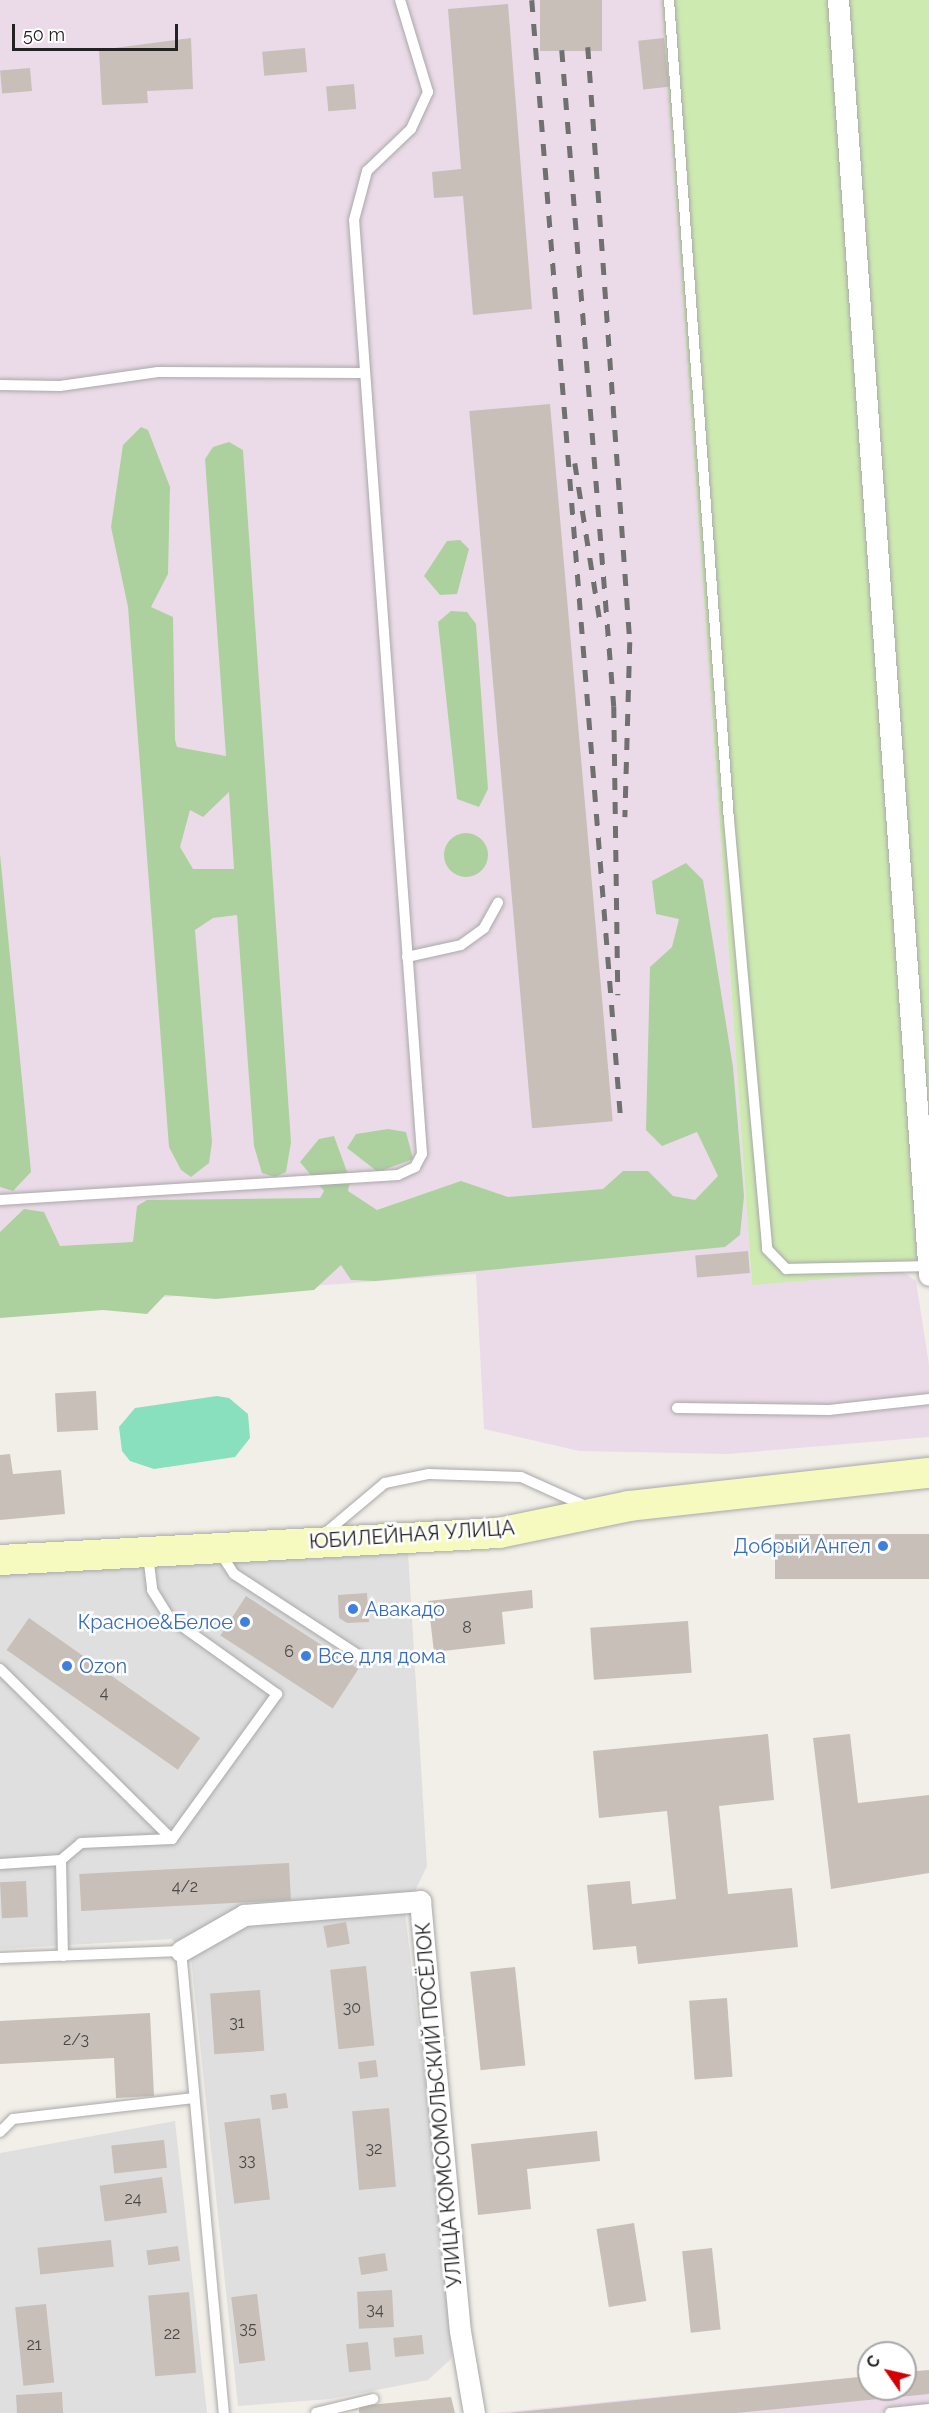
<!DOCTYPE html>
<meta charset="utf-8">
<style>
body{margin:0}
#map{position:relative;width:929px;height:2413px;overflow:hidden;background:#f2efe9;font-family:Raleway,sans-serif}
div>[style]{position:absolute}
.residential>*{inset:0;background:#e0dfdf}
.industrial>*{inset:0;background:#ebdbe8}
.grass>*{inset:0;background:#cdebb0}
.forest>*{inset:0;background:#add19e}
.round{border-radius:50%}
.pitch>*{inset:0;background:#88e0be}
.building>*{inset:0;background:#c7bfb8;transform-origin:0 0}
.roads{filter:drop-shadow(0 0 2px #a9a9a9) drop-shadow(0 0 2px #a9a9a9)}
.lane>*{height:10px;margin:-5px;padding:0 5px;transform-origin:5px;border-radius:5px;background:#fff}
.street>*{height:21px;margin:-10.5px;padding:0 10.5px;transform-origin:10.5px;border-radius:10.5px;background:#fff}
.secondary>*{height:30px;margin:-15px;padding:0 15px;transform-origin:15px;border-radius:15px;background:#f7fabf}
.rail>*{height:4.5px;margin-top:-2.25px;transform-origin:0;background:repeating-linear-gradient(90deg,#707070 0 12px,transparent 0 24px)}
.dots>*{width:16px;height:16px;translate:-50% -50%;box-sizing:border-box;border:3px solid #fff;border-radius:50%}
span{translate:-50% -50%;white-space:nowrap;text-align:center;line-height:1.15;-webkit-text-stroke:5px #fff;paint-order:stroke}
.number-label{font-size:16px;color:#4b4948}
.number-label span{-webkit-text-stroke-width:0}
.street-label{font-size:20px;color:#222}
.shop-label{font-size:20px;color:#366cbe}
.right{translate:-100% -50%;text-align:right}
.left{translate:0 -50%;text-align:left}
.north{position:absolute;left:857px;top:2341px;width:60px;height:60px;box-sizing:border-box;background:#fff;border:2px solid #a7a7a7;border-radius:50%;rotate:304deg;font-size:16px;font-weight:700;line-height:24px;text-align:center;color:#222}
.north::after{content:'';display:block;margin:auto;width:21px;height:27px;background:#d40000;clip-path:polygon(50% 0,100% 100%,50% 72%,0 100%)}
.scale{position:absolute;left:12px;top:24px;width:166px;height:27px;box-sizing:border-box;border:3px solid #222;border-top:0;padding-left:8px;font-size:18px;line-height:21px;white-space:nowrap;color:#222;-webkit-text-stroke:4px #fff;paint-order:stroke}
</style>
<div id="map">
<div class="residential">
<i style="clip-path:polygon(408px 1553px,427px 1866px,405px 1912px,446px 2258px,452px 2358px,428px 2380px,330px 2399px,238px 2406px,191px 1958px,172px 1939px,0 1949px,0 1575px)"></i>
<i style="clip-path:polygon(175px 2121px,207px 2413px,0 2413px,0 2153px)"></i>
</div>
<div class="industrial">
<i style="clip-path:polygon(0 0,662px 0,752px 1284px,900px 1270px,916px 1281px,929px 1365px,929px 1437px,728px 1454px,579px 1451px,484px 1429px,476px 1274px,0 1309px)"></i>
<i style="clip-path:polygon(929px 2370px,929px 2413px,492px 2413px,869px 2376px,869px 2389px,905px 2389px)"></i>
</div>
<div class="grass">
<i style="clip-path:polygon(662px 0,929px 0,929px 1270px,752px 1285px)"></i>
</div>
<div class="forest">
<i style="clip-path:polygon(evenodd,141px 427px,148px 430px,170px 487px,168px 574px,151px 607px,173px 617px,175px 740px,177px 747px,226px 756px,205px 459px,213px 447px,229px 442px,243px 450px,291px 1142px,286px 1172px,275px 1177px,262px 1173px,254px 1146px,237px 915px,213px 918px,195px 930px,212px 1142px,209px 1163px,191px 1177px,181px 1170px,169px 1147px,128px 607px,111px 527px,123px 445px,141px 427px,229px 792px,234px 869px,193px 869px,180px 847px,190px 810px,203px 817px,229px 792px)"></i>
<i style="clip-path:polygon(460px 540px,469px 549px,457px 594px,440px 595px,424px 576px,447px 541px)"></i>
<i style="clip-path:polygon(451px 611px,467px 612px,476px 624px,488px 789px,479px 807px,457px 799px,438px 622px)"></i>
<i class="round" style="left:444px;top:833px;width:44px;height:44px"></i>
<i style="clip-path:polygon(0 854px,31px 1172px,13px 1191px,0 1187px)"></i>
<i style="clip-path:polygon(686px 863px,703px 880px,733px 1067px,744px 1196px,740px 1235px,725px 1247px,375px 1281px,351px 1280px,341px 1265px,314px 1290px,216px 1299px,165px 1295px,147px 1314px,103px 1310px,0 1318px,0 1232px,24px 1209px,44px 1212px,60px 1246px,133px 1242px,137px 1206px,147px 1200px,320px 1198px,324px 1191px,300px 1162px,319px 1139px,334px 1136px,350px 1180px,348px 1191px,377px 1210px,461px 1181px,508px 1197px,603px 1189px,623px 1171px,648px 1171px,673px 1196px,695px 1200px,718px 1176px,697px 1132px,662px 1146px,646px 1130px,650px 967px,672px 947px,679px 919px,656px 914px,652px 881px)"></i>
<i style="clip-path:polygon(388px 1129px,406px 1132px,413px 1159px,378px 1172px,347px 1148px,356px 1134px)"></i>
</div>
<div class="pitch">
<i style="clip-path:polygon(217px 1396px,229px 1398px,248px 1414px,250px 1438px,235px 1457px,154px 1469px,130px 1461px,122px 1451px,119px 1427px,135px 1408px)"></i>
</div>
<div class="building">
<i style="left:540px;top:0;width:62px;height:51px"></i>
<i style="clip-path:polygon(508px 4px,532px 309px,473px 315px,463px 196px,434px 198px,432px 172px,461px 169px,448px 9px)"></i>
<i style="clip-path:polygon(191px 38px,193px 89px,147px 91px,148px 103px,102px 105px,99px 50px)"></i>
<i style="left:664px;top:38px;width:49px;height:26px;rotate:84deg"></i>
<i style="left:305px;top:48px;width:24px;height:43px;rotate:85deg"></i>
<i style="left:30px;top:68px;width:23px;height:30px;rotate:85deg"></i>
<i style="left:354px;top:84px;width:25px;height:28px;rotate:85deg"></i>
<i style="left:550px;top:404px;width:720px;height:81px;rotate:85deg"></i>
<i style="left:748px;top:1251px;width:22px;height:53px;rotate:85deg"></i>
<i style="left:96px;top:1391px;width:39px;height:41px;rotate:87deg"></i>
<i style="clip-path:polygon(10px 1454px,13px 1474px,61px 1470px,65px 1514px,0 1520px,0 1455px)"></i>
<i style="left:929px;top:1534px;width:45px;height:154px;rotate:90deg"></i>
<i style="clip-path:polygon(532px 1590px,533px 1608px,502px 1612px,505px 1644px,434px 1652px,428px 1601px)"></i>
<i style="clip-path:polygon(367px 1593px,369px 1622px,347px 1623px,339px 1618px,338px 1595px)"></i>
<i style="left:246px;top:1596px;width:134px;height:47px;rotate:33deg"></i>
<i style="left:29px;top:1618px;width:209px;height:39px;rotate:35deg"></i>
<i style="left:688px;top:1621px;width:52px;height:98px;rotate:86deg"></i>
<i style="clip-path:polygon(768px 1734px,774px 1800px,719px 1806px,728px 1894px,792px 1888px,798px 1947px,638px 1964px,636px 1946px,593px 1950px,587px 1885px,630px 1881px,632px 1904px,676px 1899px,667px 1811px,599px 1818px,593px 1751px)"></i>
<i style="clip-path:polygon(850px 1734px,858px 1803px,929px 1795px,929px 1873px,831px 1889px,813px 1738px)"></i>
<i style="left:289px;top:1863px;width:37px;height:210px;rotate:87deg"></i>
<i style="left:26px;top:1881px;width:36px;height:26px;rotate:87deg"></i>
<i style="left:346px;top:1922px;width:22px;height:23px;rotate:80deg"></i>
<i style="left:366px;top:1966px;width:80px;height:36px;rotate:84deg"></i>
<i style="left:515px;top:1967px;width:99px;height:45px;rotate:84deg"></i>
<i style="left:260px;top:1990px;width:61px;height:50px;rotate:86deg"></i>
<i style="left:727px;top:1998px;width:79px;height:38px;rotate:86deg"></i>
<i style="clip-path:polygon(150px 2013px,154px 2096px,116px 2098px,114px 2058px,0 2064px,0 2021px)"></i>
<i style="left:376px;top:2060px;width:17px;height:18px;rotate:83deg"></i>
<i style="left:286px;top:2093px;width:15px;height:16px;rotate:82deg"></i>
<i style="left:389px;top:2108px;width:79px;height:37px;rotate:85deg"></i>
<i style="left:260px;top:2118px;width:82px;height:36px;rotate:83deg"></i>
<i style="clip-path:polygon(597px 2131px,600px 2161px,527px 2169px,531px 2209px,478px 2215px,471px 2144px)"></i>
<i style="left:164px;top:2140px;width:28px;height:53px;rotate:84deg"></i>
<i style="left:162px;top:2177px;width:36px;height:63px;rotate:82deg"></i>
<i style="left:634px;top:2223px;width:79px;height:38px;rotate:81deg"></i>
<i style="left:111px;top:2240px;width:27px;height:74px;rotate:84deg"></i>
<i style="left:178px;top:2246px;width:15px;height:32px;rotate:82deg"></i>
<i style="left:712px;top:2248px;width:82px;height:30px;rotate:84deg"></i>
<i style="left:385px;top:2253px;width:18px;height:27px;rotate:81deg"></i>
<i style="left:392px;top:2290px;width:37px;height:35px;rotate:87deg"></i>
<i style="left:189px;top:2292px;width:81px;height:41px;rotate:85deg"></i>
<i style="left:257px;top:2294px;width:67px;height:26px;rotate:83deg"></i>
<i style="left:46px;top:2304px;width:79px;height:31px;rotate:84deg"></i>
<i style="left:422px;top:2335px;width:19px;height:29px;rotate:84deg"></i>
<i style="left:368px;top:2342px;width:28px;height:22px;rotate:84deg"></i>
<i style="clip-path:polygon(929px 2370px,929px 2394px,736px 2413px,509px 2413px,869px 2376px,869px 2389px,905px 2389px,905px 2372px)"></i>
<i style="clip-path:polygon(62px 2392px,63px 2413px,17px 2413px,16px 2395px)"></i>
<i style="clip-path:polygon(451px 2397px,455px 2413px,359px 2413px,359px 2406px)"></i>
</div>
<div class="roads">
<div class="lane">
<i style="left:669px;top:0;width:822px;rotate:85.82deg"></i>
<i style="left:729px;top:820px;width:431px;rotate:84.9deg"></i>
<i style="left:767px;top:1249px;width:28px;rotate:46deg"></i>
<i style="left:786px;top:1269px;width:142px;rotate:-1.2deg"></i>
<i style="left:0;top:385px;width:60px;rotate:1deg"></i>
<i style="left:60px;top:386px;width:99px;rotate:-8.1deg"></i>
<i style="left:158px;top:372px;width:206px;rotate:0.3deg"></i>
<i style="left:407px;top:957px;width:55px;rotate:-12.5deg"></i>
<i style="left:461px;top:945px;width:29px;rotate:-36deg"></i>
<i style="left:484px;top:928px;width:29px;rotate:-61deg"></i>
<i style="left:0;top:1200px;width:399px;rotate:-3.6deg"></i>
<i style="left:398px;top:1175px;width:19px;rotate:-25deg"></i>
<i style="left:415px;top:1167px;width:15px;rotate:-62deg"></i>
<i style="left:422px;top:1154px;width:936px;rotate:-94.16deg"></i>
<i style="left:354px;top:220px;width:51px;rotate:-75.1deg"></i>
<i style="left:367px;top:171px;width:61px;rotate:-43.7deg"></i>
<i style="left:411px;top:129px;width:41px;rotate:-65.3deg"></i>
<i style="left:428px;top:92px;width:96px;rotate:-106.9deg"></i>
<i style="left:677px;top:1408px;width:152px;rotate:0.8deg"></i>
<i style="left:829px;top:1410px;width:101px;rotate:-6.3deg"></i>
<i style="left:323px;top:1535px;width:81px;rotate:-40deg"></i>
<i style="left:385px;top:1483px;width:45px;rotate:-11.6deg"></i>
<i style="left:429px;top:1474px;width:92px;rotate:1.9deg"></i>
<i style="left:521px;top:1477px;width:76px;rotate:24.2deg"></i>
<i style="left:219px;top:1551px;width:27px;rotate:57deg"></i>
<i style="left:234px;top:1574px;width:154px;rotate:33.1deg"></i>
<i style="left:148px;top:1555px;width:35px;rotate:83deg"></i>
<i style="left:152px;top:1590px;width:32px;rotate:58deg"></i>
<i style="left:169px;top:1617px;width:133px;rotate:35.5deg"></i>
<i style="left:277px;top:1694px;width:179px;rotate:125.9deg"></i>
<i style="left:0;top:1669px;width:242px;rotate:44.7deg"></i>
<i style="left:0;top:1864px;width:61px;rotate:-3.8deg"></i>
<i style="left:63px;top:1956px;width:96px;rotate:-91.2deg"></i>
<i style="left:61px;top:1860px;width:26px;rotate:-40deg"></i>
<i style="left:81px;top:1843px;width:91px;rotate:-2.5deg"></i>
<i style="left:0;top:1958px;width:181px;rotate:-2.2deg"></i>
<i style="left:181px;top:1951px;width:464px;rotate:84.7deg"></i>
<i style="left:0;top:2132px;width:18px;rotate:-45deg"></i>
<i style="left:13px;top:2119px;width:182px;rotate:-6.6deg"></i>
<i style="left:316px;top:2413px;width:59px;rotate:-13.8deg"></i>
<i style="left:890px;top:2413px;width:39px;rotate:-6deg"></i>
</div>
<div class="street">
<i style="left:838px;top:0;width:1278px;rotate:85.92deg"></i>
<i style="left:181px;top:1951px;width:73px;rotate:-29.7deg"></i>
<i style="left:244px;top:1915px;width:177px;rotate:-4.5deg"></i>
<i style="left:420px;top:1901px;width:432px;rotate:84.7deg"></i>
<i style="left:460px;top:2331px;width:83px;rotate:80.3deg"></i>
</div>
<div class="secondary">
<i style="left:0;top:1560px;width:500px;rotate:-3.1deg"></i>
<i style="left:499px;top:1533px;width:133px;rotate:-11.7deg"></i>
<i style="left:629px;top:1506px;width:302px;rotate:-6.3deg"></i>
</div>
</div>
<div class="rail">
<i style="left:532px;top:0;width:1125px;rotate:85.46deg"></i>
<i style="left:588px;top:47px;width:596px;rotate:85.96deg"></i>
<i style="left:630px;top:642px;width:175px;rotate:91.6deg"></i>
<i style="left:562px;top:50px;width:658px;rotate:85.47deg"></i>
<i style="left:614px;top:706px;width:289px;rotate:89.2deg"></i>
<i style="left:575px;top:463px;width:159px;rotate:81deg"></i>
</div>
<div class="dots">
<i style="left:883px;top:1546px;background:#3f7fe0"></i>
<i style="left:353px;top:1609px;background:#3f7fe0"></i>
<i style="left:245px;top:1622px;background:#3f7fe0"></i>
<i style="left:306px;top:1656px;background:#3f7fe0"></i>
<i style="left:67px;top:1666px;background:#3f7fe0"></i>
</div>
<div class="number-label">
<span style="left:467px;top:1628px">8</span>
<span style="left:289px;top:1652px">6</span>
<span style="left:104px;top:1693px">4</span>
<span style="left:185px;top:1887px">4/2</span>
<span style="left:352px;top:2008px">30</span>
<span style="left:237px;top:2023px">31</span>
<span style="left:76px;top:2040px">2/3</span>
<span style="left:374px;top:2149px">32</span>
<span style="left:247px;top:2161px">33</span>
<span style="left:133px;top:2199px">24</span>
<span style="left:375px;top:2310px">34</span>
<span style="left:248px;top:2329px">35</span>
<span style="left:172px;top:2334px">22</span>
<span style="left:34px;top:2345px">21</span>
</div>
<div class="street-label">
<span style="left:412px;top:1535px;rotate:-4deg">ЮБИЛЕЙНАЯ УЛИЦА</span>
<span style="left:439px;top:2105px;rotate:-95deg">УЛИЦА КОМСОМОЛЬСКИЙ ПОСЁЛОК</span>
</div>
<div class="shop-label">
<span class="right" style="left:871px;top:1546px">Добрый Ангел</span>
<span class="left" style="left:365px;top:1609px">Авакадо</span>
<span class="right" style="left:233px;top:1622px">Красное&amp;Белое</span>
<span class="left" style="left:318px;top:1656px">Все для дома</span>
<span class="left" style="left:79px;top:1666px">Ozon</span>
</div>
<div class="north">С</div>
<div class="scale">50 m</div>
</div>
